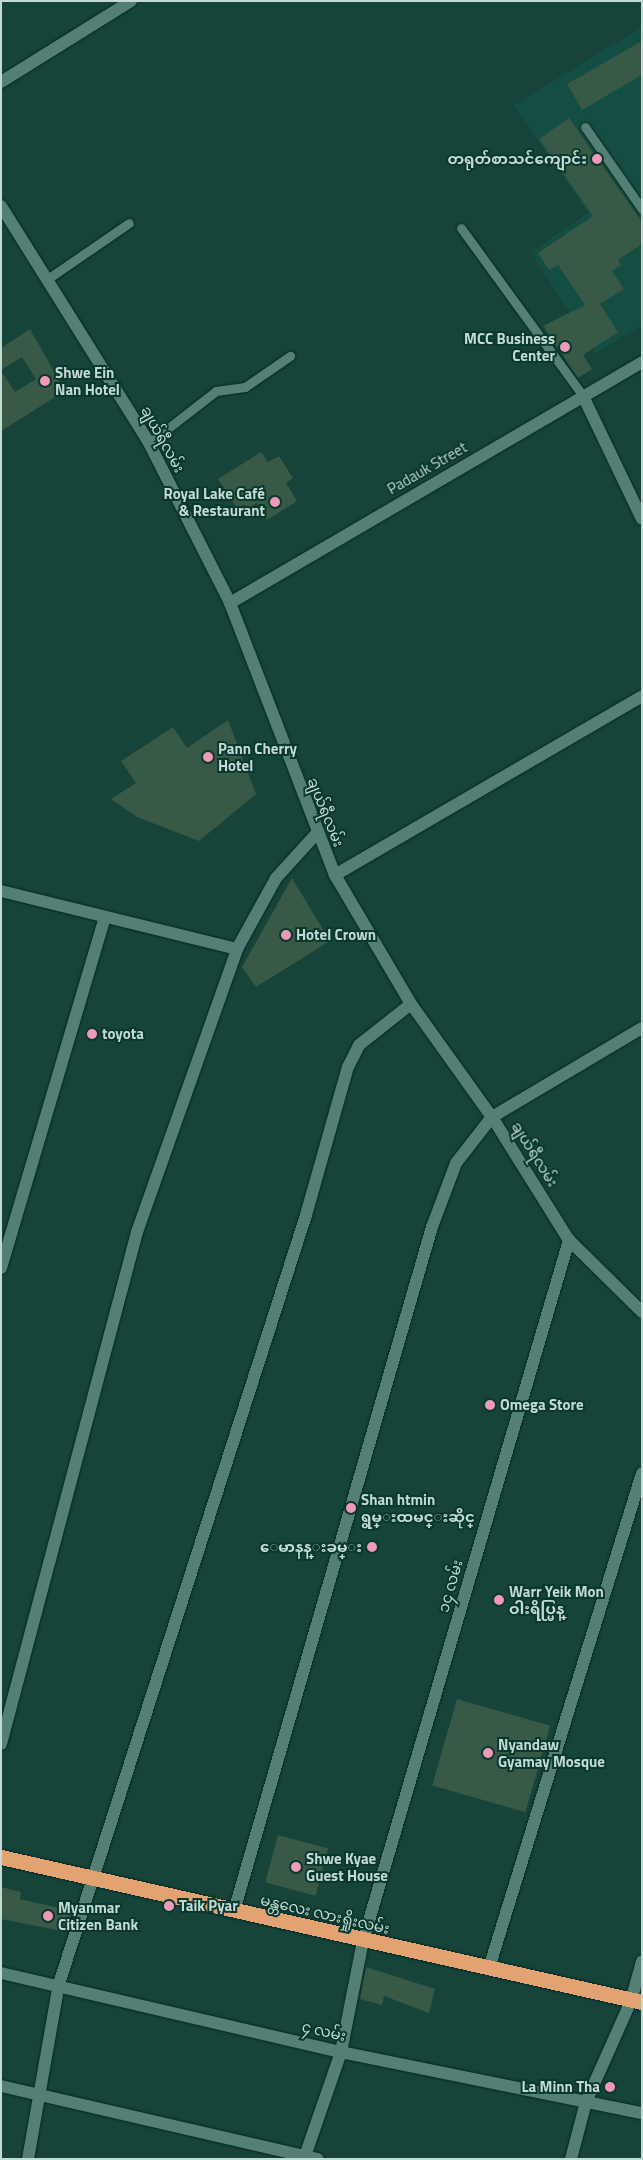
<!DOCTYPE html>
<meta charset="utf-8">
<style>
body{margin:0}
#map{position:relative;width:643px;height:2160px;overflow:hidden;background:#16433a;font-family:"Titillium Web","Noto Sans Myanmar",sans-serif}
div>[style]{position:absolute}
.built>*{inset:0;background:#144e43}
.building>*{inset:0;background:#375945;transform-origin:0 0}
.roads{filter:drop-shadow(0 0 1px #052721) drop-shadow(0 0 1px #052721)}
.lane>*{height:9px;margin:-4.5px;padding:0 4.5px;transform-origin:4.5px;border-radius:4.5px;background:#537f74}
.street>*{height:12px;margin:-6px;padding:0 6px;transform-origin:6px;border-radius:6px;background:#537f74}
.highway>*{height:15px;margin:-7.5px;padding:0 7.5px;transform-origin:7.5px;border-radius:7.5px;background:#e2a271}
.dots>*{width:14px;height:14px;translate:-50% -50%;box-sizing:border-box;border:2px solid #09382f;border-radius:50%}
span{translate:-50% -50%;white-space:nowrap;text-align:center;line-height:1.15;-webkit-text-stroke:4px #09382f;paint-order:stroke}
.poi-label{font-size:15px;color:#c3d9d3;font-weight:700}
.right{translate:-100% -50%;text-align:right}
.left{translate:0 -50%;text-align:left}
.street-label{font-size:15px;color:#c3d9d3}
.frame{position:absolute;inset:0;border:2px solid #c3d9d3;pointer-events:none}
</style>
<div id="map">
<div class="built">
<i style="clip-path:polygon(642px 27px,642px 325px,595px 353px,531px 252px,588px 213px,514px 105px)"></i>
</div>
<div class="building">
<i style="clip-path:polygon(642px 41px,642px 75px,582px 110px,567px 84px)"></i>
<i style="clip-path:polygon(569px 118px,642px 222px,642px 244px,618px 260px,621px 265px,612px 271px,624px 289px,600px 304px,618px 332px,583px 355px,592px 369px,578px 378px,543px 326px,585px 305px,558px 265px,549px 270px,538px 253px,593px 216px,539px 139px)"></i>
<i style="clip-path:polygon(30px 329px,65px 391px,1px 431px,1px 371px,15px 392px,36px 379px,22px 357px,1px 370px,1px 348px)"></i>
<i style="clip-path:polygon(261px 452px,268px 462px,279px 456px,293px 478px,286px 483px,297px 501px,267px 520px,257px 503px,240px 513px,218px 479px)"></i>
<i style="clip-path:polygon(228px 720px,256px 794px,199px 841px,137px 817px,111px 799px,136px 783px,121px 761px,173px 727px,187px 748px)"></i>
<i style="clip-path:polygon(292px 878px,330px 941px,256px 987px,242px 967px)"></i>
<i style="left:457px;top:1699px;width:97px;height:90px;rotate:16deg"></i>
<i style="left:278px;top:1835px;width:52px;height:49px;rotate:15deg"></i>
<i style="clip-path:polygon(1px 1887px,21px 1892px,20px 1899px,72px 1911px,67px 1932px,1px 1919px)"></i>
<i style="clip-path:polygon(366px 1967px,435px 1989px,429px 2013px,384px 1996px,382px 2005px,360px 1999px)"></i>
</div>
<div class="roads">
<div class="lane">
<i style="left:585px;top:127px;width:100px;rotate:55.2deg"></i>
<i style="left:461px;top:228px;width:208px;rotate:54deg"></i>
<i style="left:49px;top:278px;width:97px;rotate:-34.5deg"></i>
<i style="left:149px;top:443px;width:85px;rotate:-37.8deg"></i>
<i style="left:216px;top:391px;width:29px;rotate:-8deg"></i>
<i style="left:245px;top:387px;width:55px;rotate:-34.6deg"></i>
</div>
<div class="street">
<i style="left:1px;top:82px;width:153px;rotate:-31.9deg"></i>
<i style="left:1px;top:206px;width:279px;rotate:58deg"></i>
<i style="left:149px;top:443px;width:179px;rotate:63.1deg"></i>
<i style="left:230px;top:603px;width:292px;rotate:68.9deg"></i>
<i style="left:335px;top:875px;width:150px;rotate:59.5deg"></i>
<i style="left:411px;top:1004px;width:139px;rotate:54.4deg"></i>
<i style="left:492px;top:1117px;width:145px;rotate:58deg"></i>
<i style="left:569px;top:1240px;width:103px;rotate:44.6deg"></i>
<i style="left:583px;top:396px;width:136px;rotate:64.4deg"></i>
<i style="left:230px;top:603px;width:477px;rotate:-30.3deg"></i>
<i style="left:335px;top:875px;width:355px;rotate:-30.2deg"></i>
<i style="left:1px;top:891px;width:243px;rotate:13.8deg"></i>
<i style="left:237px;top:949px;width:81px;rotate:-61.2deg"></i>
<i style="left:276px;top:878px;width:59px;rotate:-47.7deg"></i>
<i style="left:1px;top:1268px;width:366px;rotate:-73.5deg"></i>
<i style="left:1px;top:1744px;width:530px;rotate:-75.12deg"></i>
<i style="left:137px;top:1232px;width:300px;rotate:-70.5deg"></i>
<i style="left:234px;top:1911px;width:712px;rotate:-73.86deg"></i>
<i style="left:432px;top:1227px;width:68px;rotate:-69.4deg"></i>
<i style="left:456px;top:1163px;width:58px;rotate:-52deg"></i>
<i style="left:492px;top:1117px;width:174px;rotate:-30.7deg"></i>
<i style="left:489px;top:1968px;width:518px;rotate:-72.82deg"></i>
<i style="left:1px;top:1973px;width:349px;rotate:13.1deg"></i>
<i style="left:341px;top:2052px;width:307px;rotate:11.5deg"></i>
<i style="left:1px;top:2086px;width:325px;rotate:13deg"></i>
<i style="left:28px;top:2159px;width:178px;rotate:-80deg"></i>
<i style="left:59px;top:1984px;width:808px;rotate:-72.19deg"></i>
<i style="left:306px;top:1215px;width:154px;rotate:-74.2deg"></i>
<i style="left:348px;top:1067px;width:25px;rotate:-63deg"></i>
<i style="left:359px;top:1045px;width:66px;rotate:-38.3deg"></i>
<i style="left:304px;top:2159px;width:113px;rotate:-70.9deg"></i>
<i style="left:341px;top:2052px;width:113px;rotate:-78.8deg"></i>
<i style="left:363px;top:1941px;width:731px;rotate:-73.62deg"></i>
<i style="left:571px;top:2159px;width:59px;rotate:-75.3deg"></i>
<i style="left:586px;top:2102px;width:111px;rotate:-66deg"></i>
<i style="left:631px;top:2001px;width:41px;rotate:-74.6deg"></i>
</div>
<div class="highway">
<i style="left:1px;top:1857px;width:657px;rotate:12.75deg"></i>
</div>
</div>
<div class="dots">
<i style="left:597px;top:159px;background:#ef9ab8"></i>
<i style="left:565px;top:347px;background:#ef9ab8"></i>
<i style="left:45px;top:381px;background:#ef9ab8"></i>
<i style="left:275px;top:502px;background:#ef9ab8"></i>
<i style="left:208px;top:757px;background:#ef9ab8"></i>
<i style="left:286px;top:935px;background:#ef9ab8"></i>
<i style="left:92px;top:1034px;background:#ef9ab8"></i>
<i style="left:490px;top:1405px;background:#ef9ab8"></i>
<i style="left:351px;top:1508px;background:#ef9ab8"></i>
<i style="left:372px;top:1547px;background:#ef9ab8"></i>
<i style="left:499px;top:1600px;background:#ef9ab8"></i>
<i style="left:488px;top:1753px;background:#ef9ab8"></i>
<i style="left:296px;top:1867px;background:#ef9ab8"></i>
<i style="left:169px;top:1906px;background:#ef9ab8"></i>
<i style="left:48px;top:1916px;background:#ef9ab8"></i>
<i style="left:610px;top:2087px;background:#ef9ab8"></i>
</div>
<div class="poi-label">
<span class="right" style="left:587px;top:159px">တရုတ်စာသင်ကျောင်း</span>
<span class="right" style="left:555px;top:347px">MCC Business<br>Center</span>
<span class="left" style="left:55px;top:381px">Shwe Ein<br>Nan Hotel</span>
<span class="right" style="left:265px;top:502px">Royal Lake Café<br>&amp; Restaurant</span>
<span class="left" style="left:218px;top:757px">Pann Cherry<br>Hotel</span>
<span class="left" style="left:296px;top:935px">Hotel Crown</span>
<span class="left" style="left:102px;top:1034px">toyota</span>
<span class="left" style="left:500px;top:1405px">Omega Store</span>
<span class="left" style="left:361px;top:1508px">Shan htmin<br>ရွမ္းထမင္းဆိုင္</span>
<span class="right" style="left:362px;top:1547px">ေမာနန္းခမ္း</span>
<span class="left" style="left:509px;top:1600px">Warr Yeik Mon<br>ဝါးရိပ္မြန္</span>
<span class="left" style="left:498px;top:1753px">Nyandaw<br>Gyamay Mosque</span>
<span class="left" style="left:306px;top:1867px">Shwe Kyae<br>Guest House</span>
<span class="left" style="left:179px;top:1906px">Taik Pyar</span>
<span class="left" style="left:58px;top:1916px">Myanmar<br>Citizen Bank</span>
<span class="right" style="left:600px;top:2087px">La Minn Tha</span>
</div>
<div class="street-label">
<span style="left:163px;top:439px;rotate:61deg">ချယ်ရီလမ်း</span>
<span style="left:427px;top:468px;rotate:-30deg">Padauk Street</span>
<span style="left:326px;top:812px;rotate:68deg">ချယ်ရီလမ်း</span>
<span style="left:535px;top:1154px;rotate:58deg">ချယ်ရီလမ်း</span>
<span style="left:450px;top:1586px;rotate:-74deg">၁၄ လမ်း</span>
<span style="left:325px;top:1914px;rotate:13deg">မန္တလေး လားရှိုးလမ်း</span>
<span style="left:324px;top:2031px;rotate:13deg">၄ လမ်း</span>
</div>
<div class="frame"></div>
</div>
